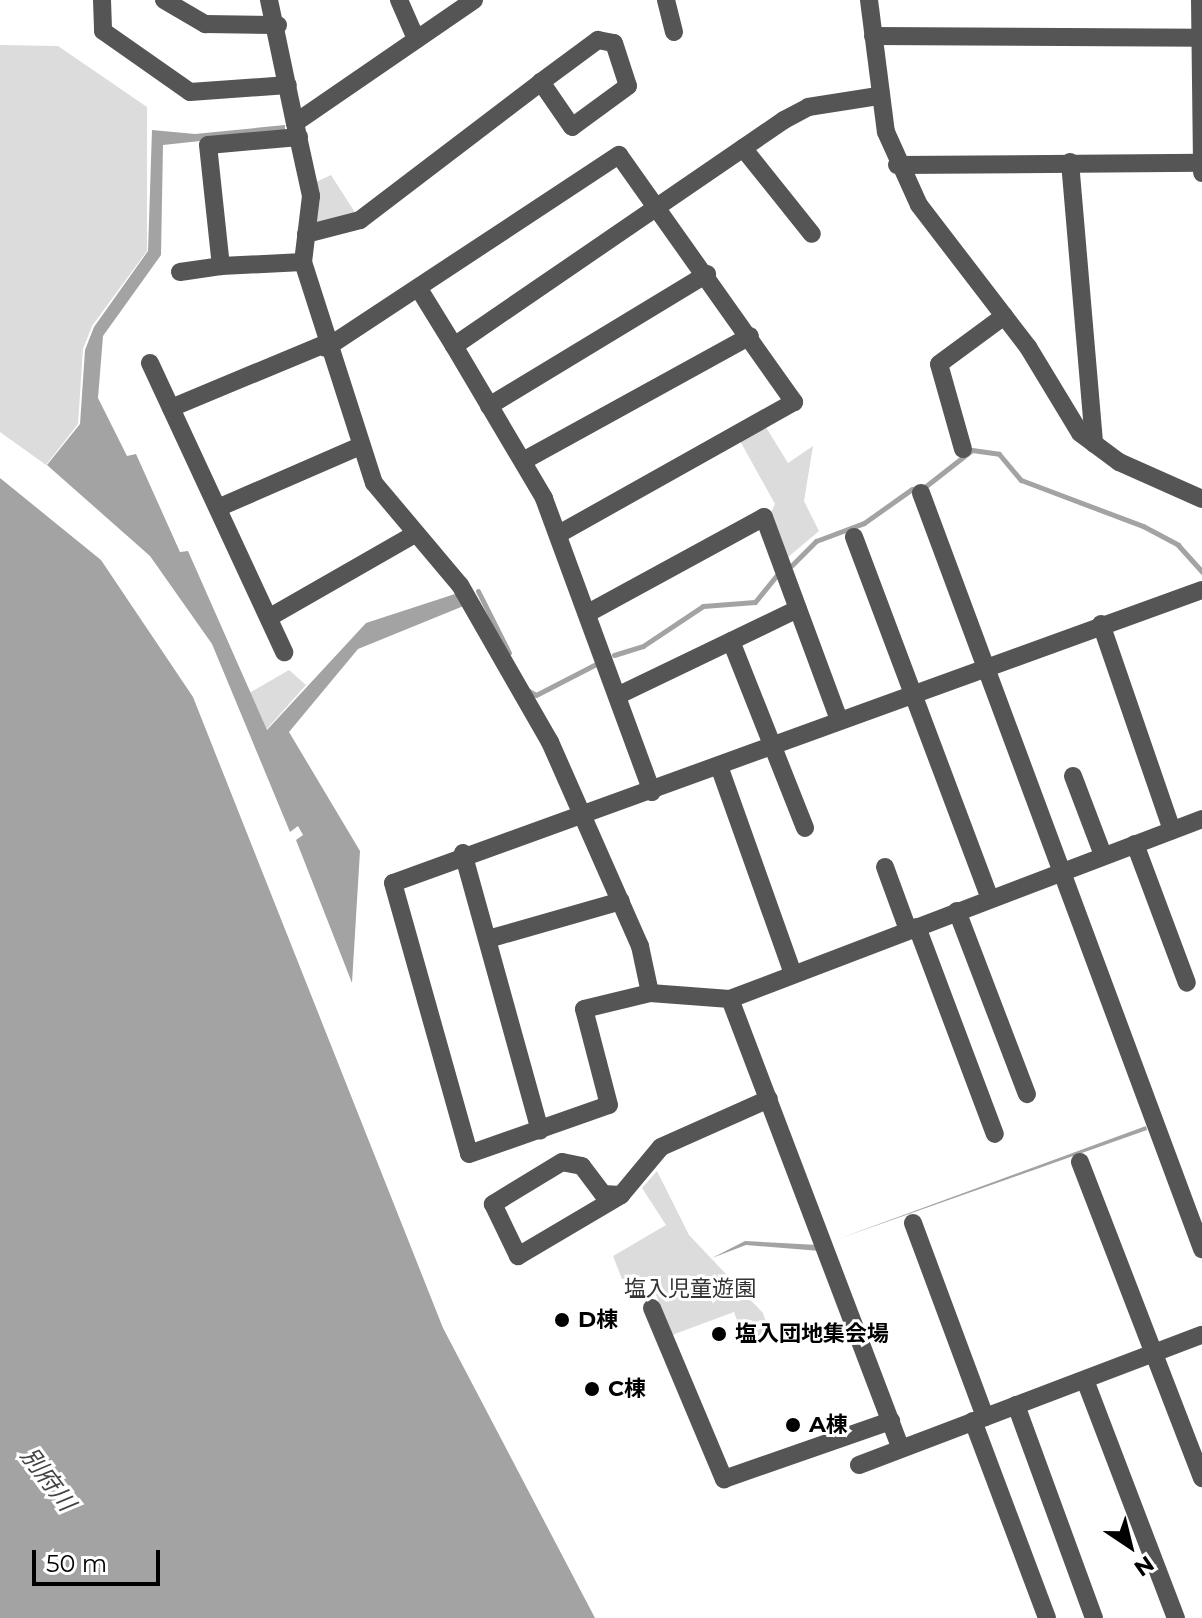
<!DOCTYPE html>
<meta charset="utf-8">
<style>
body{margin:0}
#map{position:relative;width:1202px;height:1618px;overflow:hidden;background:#fff;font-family:Montserrat,"Noto Sans JP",sans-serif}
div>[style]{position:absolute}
.green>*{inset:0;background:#dcdcdc}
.water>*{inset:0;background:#a3a3a3}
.stream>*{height:5px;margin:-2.5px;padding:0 2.5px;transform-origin:2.5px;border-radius:2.5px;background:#a3a3a3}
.minor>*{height:18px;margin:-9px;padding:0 9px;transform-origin:9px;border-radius:9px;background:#555}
.dots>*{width:22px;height:22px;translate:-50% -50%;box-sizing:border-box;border:4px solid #fff;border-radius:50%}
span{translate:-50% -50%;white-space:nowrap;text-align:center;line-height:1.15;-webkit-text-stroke:6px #fff;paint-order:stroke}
.park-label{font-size:22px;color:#333}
.poi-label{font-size:22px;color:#000;font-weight:700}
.left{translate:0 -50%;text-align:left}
.water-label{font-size:24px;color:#444;font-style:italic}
.north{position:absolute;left:1090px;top:1506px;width:80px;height:80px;-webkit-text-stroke:6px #fff;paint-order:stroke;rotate:145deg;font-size:22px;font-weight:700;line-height:32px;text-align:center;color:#000}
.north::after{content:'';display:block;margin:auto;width:28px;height:36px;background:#000;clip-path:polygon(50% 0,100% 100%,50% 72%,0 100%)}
.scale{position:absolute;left:32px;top:1550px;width:128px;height:36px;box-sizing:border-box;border:4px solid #000;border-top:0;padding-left:10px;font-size:24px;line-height:28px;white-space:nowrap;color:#000;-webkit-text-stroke:6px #fff;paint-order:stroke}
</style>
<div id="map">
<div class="green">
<i style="clip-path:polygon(0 45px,58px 46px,147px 107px,147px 251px,92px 326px,83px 349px,78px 424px,46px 465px,0 432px)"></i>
<i style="clip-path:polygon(331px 175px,356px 214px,322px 227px,313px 222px,316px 182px)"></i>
<i style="clip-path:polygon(764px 424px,788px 463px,813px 446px,804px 501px,819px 531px,787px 558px,770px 515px,775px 504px,739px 439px)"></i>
<i style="clip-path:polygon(289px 670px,306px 685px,266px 730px,249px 693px)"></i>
<i style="clip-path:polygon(657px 1171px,689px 1235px,763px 1313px,769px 1332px,744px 1341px,734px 1312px,672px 1335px,649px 1277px,622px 1279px,613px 1256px,666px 1225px,642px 1188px)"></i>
</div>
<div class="water">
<i style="clip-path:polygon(285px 125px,285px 132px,163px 145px,161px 255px,103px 336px,98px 398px,127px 456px,136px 454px,180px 552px,188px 551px,267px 730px,366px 623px,458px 593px,466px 605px,358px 649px,289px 732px,360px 851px,352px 983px,296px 840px,303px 835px,298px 826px,290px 832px,212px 644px,150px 556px,47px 465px,80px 424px,85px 350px,94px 327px,148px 251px,152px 130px,195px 134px)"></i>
<i style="clip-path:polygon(0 478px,101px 560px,193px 697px,443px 1328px,595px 1618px,0 1618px)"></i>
<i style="clip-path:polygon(1146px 1126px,1147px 1130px,838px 1239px)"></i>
<i style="clip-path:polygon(745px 1241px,818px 1245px,820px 1251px,746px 1245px,712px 1258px)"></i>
</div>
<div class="stream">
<i style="left:926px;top:486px;width:58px;rotate:-38deg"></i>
<i style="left:972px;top:450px;width:27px;rotate:8deg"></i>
<i style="left:999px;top:454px;width:34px;rotate:50deg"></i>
<i style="left:1021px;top:480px;width:130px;rotate:20.7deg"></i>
<i style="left:1143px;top:526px;width:40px;rotate:28deg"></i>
<i style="left:1178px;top:545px;width:36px;rotate:48deg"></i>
<i style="left:792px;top:565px;width:34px;rotate:-45deg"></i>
<i style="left:816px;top:541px;width:51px;rotate:-20.6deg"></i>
<i style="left:864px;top:523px;width:59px;rotate:-35.3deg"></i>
<i style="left:478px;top:591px;width:69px;rotate:63.4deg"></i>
<i style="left:614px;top:655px;width:30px;rotate:-17deg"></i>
<i style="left:643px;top:646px;width:72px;rotate:-33.7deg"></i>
<i style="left:703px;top:606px;width:52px;rotate:-4.4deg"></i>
<i style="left:755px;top:602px;width:36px;rotate:-51deg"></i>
<i style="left:527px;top:690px;width:10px;rotate:29deg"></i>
<i style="left:536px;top:695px;width:72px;rotate:-27.3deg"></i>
</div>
<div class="minor">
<i style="left:102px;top:0;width:31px;rotate:88deg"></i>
<i style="left:103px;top:31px;width:106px;rotate:35deg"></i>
<i style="left:190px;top:92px;width:98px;rotate:-4.1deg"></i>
<i style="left:164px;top:0;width:48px;rotate:30.3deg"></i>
<i style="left:205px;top:24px;width:73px;rotate:0.8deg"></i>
<i style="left:269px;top:0;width:126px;rotate:78.1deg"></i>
<i style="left:399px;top:0;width:43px;rotate:66.4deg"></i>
<i style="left:474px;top:0;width:217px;rotate:145.5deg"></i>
<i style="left:295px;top:123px;width:75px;rotate:77.6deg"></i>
<i style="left:311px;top:196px;width:66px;rotate:96.9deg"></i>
<i style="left:303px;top:262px;width:232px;rotate:72.2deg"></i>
<i style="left:374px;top:483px;width:133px;rotate:49.9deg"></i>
<i style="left:460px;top:585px;width:181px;rotate:60.2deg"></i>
<i style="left:550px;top:742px;width:223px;rotate:66.2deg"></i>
<i style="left:640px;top:946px;width:48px;rotate:78deg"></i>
<i style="left:666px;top:0;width:33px;rotate:76deg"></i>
<i style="left:869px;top:0;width:133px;rotate:82.7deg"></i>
<i style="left:886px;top:132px;width:80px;rotate:65.7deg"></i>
<i style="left:919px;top:205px;width:179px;rotate:52.5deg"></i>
<i style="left:1028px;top:347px;width:100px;rotate:58.8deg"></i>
<i style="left:1080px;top:433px;width:49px;rotate:36.6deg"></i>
<i style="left:1119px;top:462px;width:91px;rotate:24deg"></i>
<i style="left:1200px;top:0;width:173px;rotate:89.3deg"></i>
<i style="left:873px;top:36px;width:329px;rotate:0.3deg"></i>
<i style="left:299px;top:137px;width:91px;rotate:175deg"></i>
<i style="left:208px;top:145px;width:122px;rotate:83.9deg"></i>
<i style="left:221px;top:266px;width:82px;rotate:-2.8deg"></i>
<i style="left:743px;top:148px;width:110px;rotate:51.3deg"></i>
<i style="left:1070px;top:162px;width:283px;rotate:85.1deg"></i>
<i style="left:897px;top:165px;width:305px;rotate:-0.4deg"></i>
<i style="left:306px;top:234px;width:56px;rotate:-14.5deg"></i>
<i style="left:360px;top:220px;width:228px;rotate:-37.3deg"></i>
<i style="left:541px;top:82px;width:71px;rotate:-36.4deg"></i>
<i style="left:598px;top:40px;width:16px;rotate:11deg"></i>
<i style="left:614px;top:43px;width:45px;rotate:72deg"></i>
<i style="left:628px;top:86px;width:69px;rotate:143.8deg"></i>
<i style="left:572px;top:127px;width:55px;rotate:-124.6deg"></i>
<i style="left:180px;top:272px;width:41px;rotate:-8.3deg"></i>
<i style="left:419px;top:289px;width:67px;rotate:58.4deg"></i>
<i style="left:326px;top:348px;width:351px;rotate:-33.4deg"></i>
<i style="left:619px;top:155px;width:303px;rotate:54.7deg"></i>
<i style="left:794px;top:402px;width:270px;rotate:150.7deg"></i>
<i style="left:150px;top:363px;width:319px;rotate:65.1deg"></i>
<i style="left:489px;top:406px;width:255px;rotate:-31.2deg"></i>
<i style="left:171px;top:408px;width:167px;rotate:-22.6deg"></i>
<i style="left:963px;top:449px;width:88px;rotate:-105.8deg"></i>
<i style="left:939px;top:364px;width:81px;rotate:-36.4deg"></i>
<i style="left:523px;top:461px;width:259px;rotate:-28.8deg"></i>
<i style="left:921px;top:493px;width:807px;rotate:69.61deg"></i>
<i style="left:220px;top:507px;width:153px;rotate:-23.5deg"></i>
<i style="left:854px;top:537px;width:386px;rotate:69.4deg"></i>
<i style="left:1202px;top:590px;width:860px;rotate:160.09deg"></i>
<i style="left:393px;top:883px;width:281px;rotate:74.3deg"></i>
<i style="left:469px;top:1154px;width:148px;rotate:-19.3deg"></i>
<i style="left:609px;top:1105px;width:99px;rotate:-104.6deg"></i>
<i style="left:584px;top:1009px;width:68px;rotate:-13.6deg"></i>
<i style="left:650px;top:993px;width:80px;rotate:4.3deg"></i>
<i style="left:730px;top:999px;width:505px;rotate:-20.87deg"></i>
<i style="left:590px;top:612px;width:198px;rotate:-28.6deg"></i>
<i style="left:764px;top:517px;width:216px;rotate:69.7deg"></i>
<i style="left:270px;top:617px;width:165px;rotate:-29.8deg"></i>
<i style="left:1101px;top:624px;width:218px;rotate:71deg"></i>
<i style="left:731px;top:641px;width:201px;rotate:68.4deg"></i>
<i style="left:621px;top:694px;width:196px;rotate:-25.7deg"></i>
<i style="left:719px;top:766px;width:221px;rotate:70.4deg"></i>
<i style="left:1073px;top:776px;width:85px;rotate:69.2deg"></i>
<i style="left:652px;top:792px;width:313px;rotate:-110.2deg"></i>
<i style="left:544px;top:498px;width:177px;rotate:-120.6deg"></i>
<i style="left:454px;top:346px;width:400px;rotate:-34.4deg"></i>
<i style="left:784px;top:120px;width:27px;rotate:-28deg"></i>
<i style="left:808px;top:107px;width:71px;rotate:-8.9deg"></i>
<i style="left:1135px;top:844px;width:148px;rotate:69.5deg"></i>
<i style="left:463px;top:853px;width:288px;rotate:74.5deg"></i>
<i style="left:885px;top:867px;width:67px;rotate:69.9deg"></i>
<i style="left:957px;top:911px;width:196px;rotate:69.1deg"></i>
<i style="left:917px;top:927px;width:221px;rotate:69.4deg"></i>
<i style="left:488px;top:939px;width:138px;rotate:-15.9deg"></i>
<i style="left:730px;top:999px;width:480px;rotate:69.2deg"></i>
<i style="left:1080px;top:1162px;width:339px;rotate:68.9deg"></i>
<i style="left:621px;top:1195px;width:18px;rotate:-177deg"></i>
<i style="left:603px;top:1194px;width:35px;rotate:-127deg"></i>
<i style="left:582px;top:1166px;width:20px;rotate:-169deg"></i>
<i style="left:562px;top:1162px;width:81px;rotate:148.7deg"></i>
<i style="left:493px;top:1204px;width:58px;rotate:64.3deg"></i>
<i style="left:518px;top:1256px;width:120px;rotate:-30.6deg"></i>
<i style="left:621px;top:1195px;width:62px;rotate:-50.2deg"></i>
<i style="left:661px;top:1147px;width:118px;rotate:-24deg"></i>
<i style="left:913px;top:1223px;width:207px;rotate:69.6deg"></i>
<i style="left:652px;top:1308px;width:186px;rotate:67.2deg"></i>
<i style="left:724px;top:1479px;width:177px;rotate:-19.2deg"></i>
<i style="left:1085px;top:1380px;width:255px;rotate:69.1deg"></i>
<i style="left:1016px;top:1405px;width:227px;rotate:69.9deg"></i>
<i style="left:973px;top:1421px;width:210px;rotate:69.4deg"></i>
<i style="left:859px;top:1465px;width:367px;rotate:-20.8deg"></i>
</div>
<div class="dots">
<i style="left:562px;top:1320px;background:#000"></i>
<i style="left:719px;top:1334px;background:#000"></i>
<i style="left:592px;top:1389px;background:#000"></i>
<i style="left:793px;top:1425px;background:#000"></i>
</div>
<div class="park-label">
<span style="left:690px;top:1289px">塩入児童遊園</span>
</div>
<div class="poi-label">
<span class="left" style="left:578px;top:1320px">D棟</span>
<span class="left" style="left:735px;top:1334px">塩入団地集会場</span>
<span class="left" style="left:608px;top:1389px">C棟</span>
<span class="left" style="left:809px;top:1425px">A棟</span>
</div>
<div class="water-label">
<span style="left:48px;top:1479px;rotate:53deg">別府川</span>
</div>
<div class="north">N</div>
<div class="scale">50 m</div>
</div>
